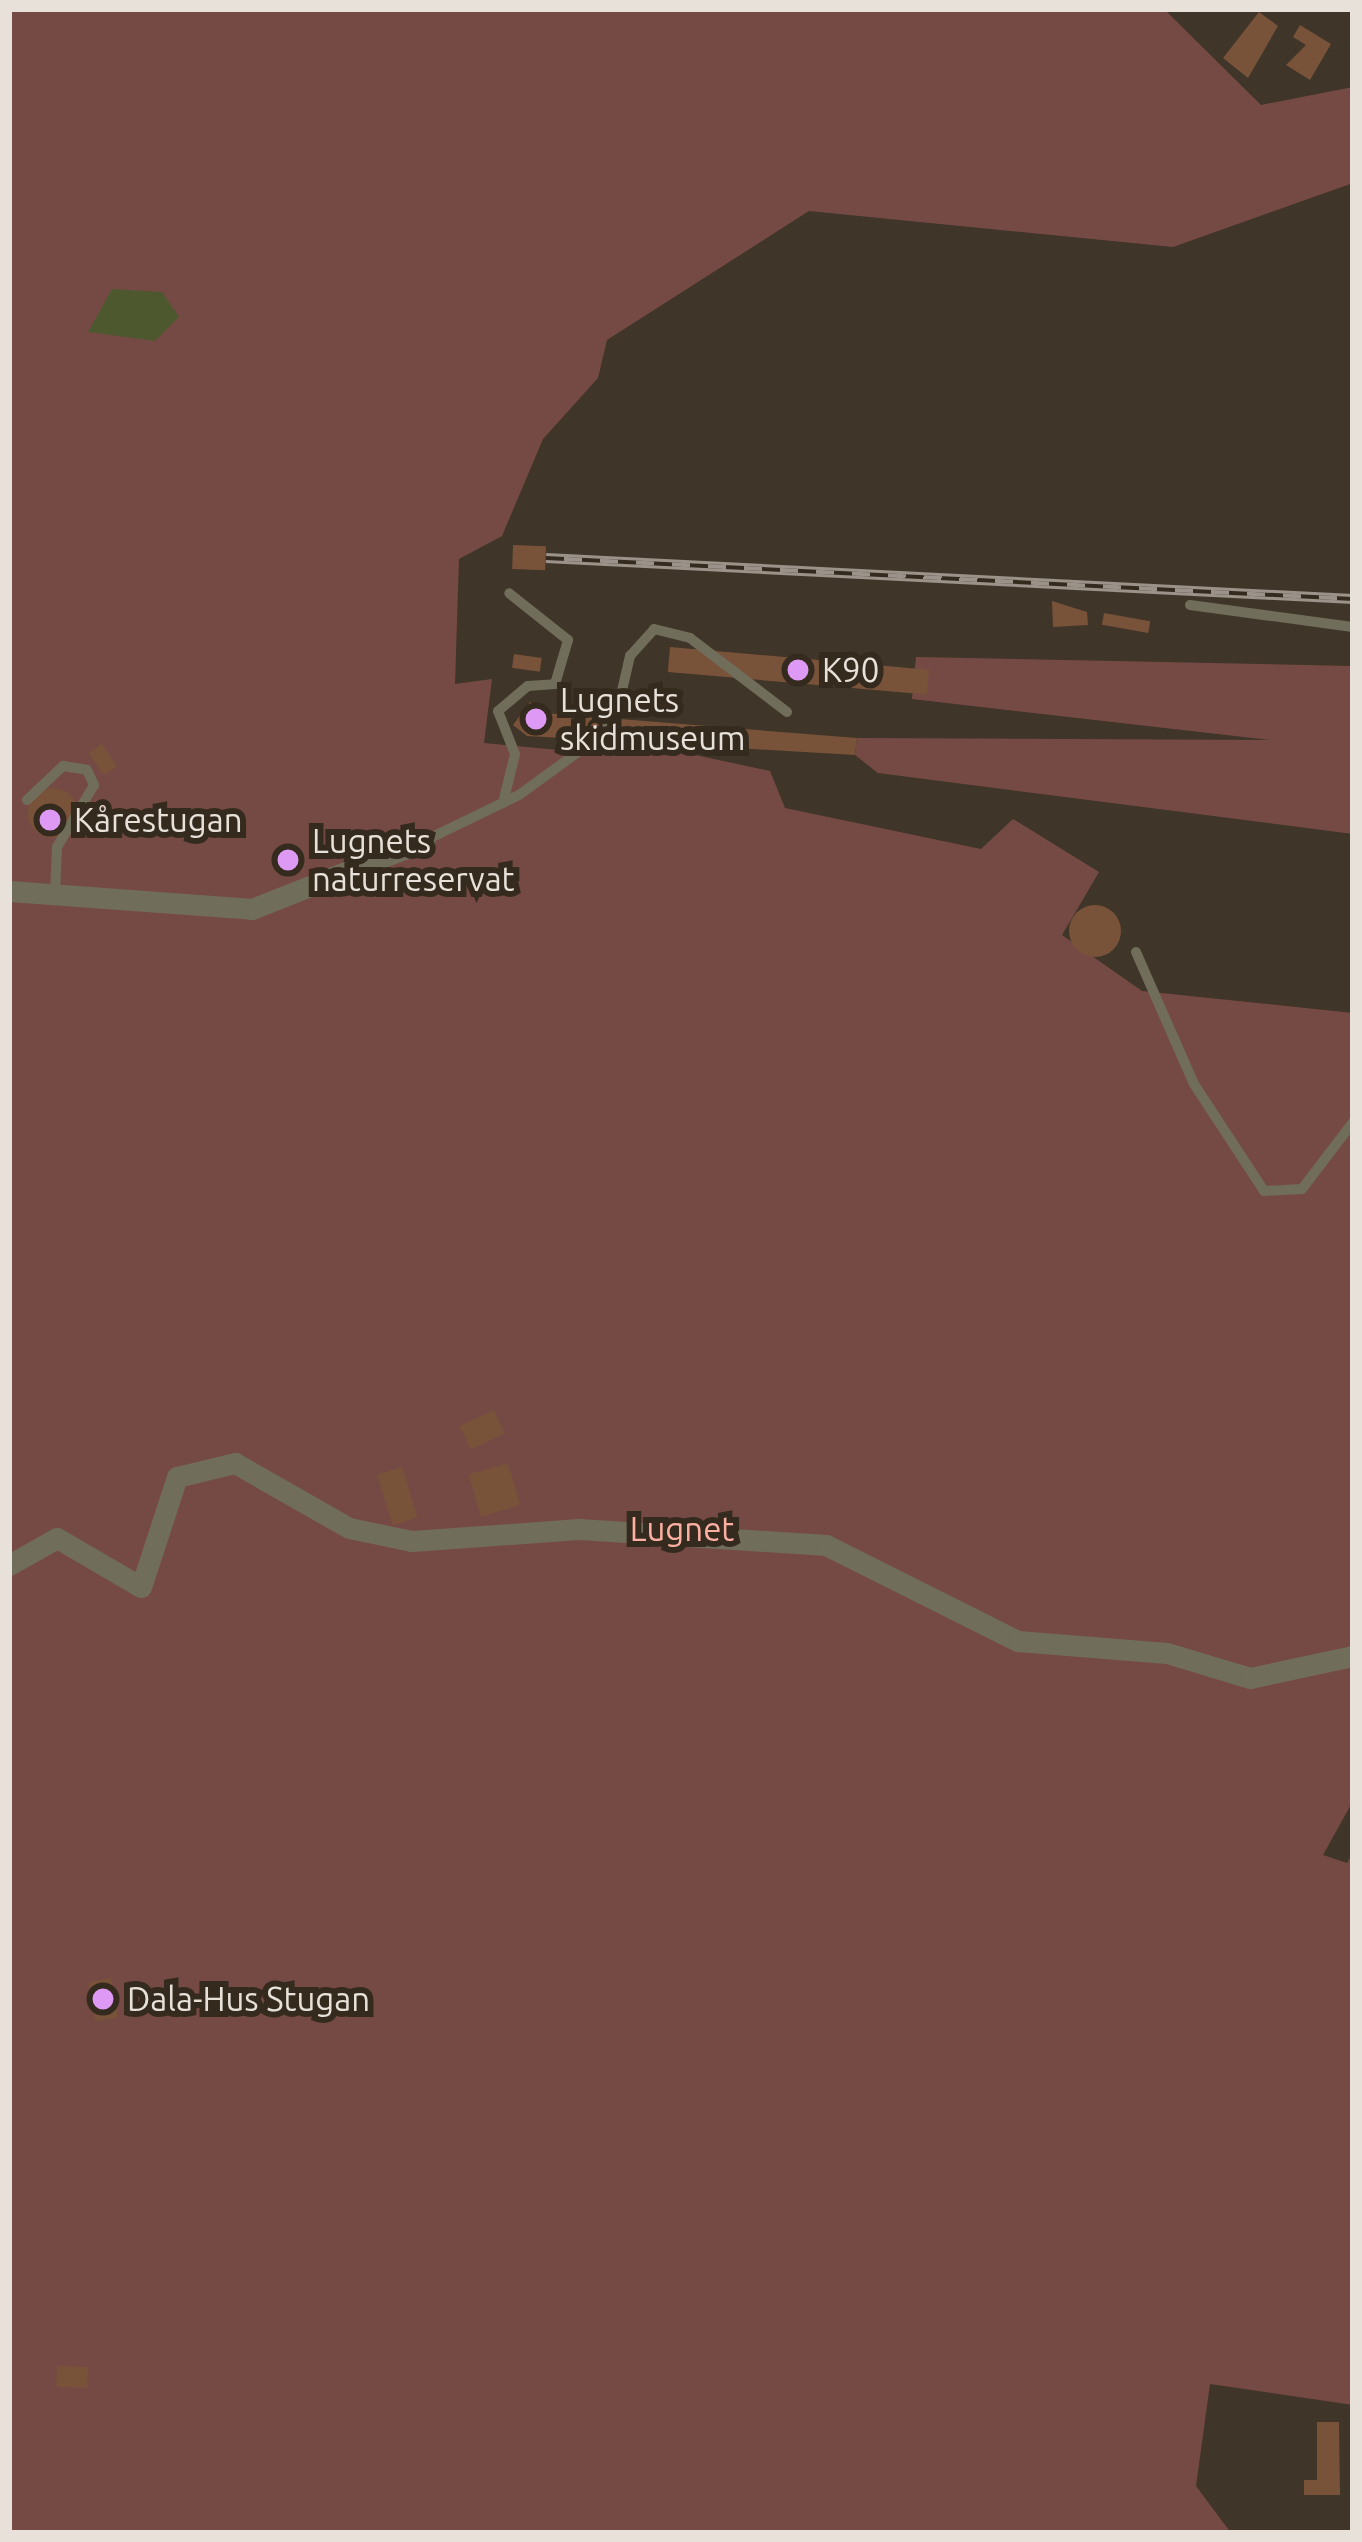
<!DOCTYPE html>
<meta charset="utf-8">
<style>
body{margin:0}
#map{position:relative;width:1362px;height:2542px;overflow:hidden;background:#3f3528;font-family:Ubuntu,sans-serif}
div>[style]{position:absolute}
.green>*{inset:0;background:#764a44}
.water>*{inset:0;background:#4d582f}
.building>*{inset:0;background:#79523a;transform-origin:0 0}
.round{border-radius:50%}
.lane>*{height:10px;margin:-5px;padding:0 5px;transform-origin:5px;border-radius:5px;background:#706d5a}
.street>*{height:21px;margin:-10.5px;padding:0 10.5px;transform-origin:10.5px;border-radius:10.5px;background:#706d5a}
.rail>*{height:10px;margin-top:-5px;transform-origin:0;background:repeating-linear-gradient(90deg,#342b1e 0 18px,#9b9389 0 36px);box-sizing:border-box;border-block:3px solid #9b9389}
.dots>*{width:33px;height:33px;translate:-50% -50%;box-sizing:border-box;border:6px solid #342b1e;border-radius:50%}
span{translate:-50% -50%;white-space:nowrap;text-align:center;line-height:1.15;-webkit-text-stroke:12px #342b1e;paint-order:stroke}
.poi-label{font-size:33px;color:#e7e1d9}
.left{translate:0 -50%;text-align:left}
.park-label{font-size:33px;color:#fdafa4}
.frame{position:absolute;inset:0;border:12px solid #e7e1d9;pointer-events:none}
</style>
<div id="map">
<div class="green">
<i style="clip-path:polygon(9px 9px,1164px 9px,1261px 105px,1353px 87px,1353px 183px,1173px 247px,809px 211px,607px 340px,598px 378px,543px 439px,502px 536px,459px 559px,455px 684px,492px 679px,484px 743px,600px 754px,620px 739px,770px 771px,785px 808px,981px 849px,1013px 819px,1099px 872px,1062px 935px,1142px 991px,1353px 1013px,1353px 1801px,1323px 1855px,1347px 1863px,1353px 1853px,1353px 2405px,1210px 2384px,1196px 2486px,1231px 2533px,9px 2533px)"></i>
<i style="clip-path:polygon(916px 657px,1353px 666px,1353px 834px,878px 773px,855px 755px,857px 738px,1270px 740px,912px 699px)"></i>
</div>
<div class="water">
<i style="clip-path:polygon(112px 289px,162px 292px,179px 317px,155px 341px,88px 332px)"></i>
</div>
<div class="building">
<i style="clip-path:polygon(1259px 12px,1278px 26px,1248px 78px,1223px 58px)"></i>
<i style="clip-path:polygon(1300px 25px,1331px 44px,1310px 80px,1286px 65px,1306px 45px,1293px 37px)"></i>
<i style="left:513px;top:545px;width:33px;height:24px;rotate:2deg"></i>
<i style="clip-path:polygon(1052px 601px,1087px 612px,1088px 625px,1053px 627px)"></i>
<i style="left:1104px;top:613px;width:47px;height:12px;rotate:10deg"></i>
<i style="left:670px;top:647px;width:260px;height:25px;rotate:5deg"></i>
<i style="left:514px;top:654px;width:28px;height:14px;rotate:8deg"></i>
<i style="clip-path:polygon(530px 702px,544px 713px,857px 738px,855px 755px,527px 736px,513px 725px)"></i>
<i style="left:102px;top:744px;width:27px;height:16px;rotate:57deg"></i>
<i class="round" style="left:28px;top:788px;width:50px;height:50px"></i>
<i class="round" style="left:276px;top:849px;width:22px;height:22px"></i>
<i class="round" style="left:1069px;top:905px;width:52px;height:52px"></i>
<i style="left:494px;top:1410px;width:26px;height:38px;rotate:65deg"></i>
<i style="left:508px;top:1463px;width:44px;height:41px;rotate:74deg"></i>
<i style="left:402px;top:1467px;width:53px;height:26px;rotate:73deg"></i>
<i style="left:111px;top:1978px;width:40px;height:23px;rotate:80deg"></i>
<i style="left:57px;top:2366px;width:31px;height:21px;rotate:2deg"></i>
<i style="clip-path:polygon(1317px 2422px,1339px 2422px,1340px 2495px,1304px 2495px,1304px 2480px,1317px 2480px)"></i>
</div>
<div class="lane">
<i style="left:1190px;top:605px;width:164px;rotate:7.7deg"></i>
<i style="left:27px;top:800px;width:50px;rotate:-43.4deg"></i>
<i style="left:63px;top:766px;width:24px;rotate:9deg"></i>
<i style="left:87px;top:770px;width:17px;rotate:65deg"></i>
<i style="left:94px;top:785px;width:72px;rotate:120.8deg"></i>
<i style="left:57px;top:847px;width:48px;rotate:92.4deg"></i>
<i style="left:503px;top:803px;width:50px;rotate:-76.2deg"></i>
<i style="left:515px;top:754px;width:46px;rotate:-111.6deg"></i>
<i style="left:498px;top:711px;width:39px;rotate:-40deg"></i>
<i style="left:528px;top:686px;width:27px;rotate:-4deg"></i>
<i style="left:555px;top:684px;width:46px;rotate:-73.5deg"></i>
<i style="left:568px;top:640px;width:75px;rotate:-141.5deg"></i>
<i style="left:424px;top:841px;width:106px;rotate:-25.8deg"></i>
<i style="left:519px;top:795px;width:95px;rotate:-36deg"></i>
<i style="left:596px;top:739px;width:30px;rotate:-48deg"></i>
<i style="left:616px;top:717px;width:63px;rotate:-77.1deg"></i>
<i style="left:630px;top:656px;width:36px;rotate:-48deg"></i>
<i style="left:654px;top:629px;width:37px;rotate:14deg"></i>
<i style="left:690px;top:638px;width:122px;rotate:37.3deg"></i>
<i style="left:1136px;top:952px;width:144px;rotate:66.3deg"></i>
<i style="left:1194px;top:1084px;width:128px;rotate:56.8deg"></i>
<i style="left:1264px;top:1191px;width:38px;rotate:-3deg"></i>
<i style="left:1302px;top:1189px;width:84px;rotate:-52.7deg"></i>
</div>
<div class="street">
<i style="left:9px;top:891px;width:244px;rotate:4.2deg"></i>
<i style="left:252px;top:909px;width:185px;rotate:-21.6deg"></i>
<i style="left:9px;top:1565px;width:55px;rotate:-29.4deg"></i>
<i style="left:57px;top:1538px;width:97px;rotate:30.3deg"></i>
<i style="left:141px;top:1587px;width:116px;rotate:-71.9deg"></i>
<i style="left:177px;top:1477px;width:60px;rotate:-13.6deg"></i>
<i style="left:235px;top:1463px;width:131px;rotate:29.7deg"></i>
<i style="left:349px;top:1528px;width:64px;rotate:11.7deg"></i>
<i style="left:412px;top:1541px;width:167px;rotate:-4.1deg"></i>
<i style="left:579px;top:1529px;width:248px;rotate:3.7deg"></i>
<i style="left:826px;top:1545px;width:215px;rotate:26.6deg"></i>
<i style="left:1018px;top:1641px;width:149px;rotate:4.6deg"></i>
<i style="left:1167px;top:1653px;width:87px;rotate:16.8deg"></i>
<i style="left:1250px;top:1678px;width:105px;rotate:-12.1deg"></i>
</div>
<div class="rail">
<i style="left:546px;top:558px;width:808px;rotate:2.91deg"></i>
</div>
<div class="dots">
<i style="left:798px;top:670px;background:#dd99f3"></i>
<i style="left:536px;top:719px;background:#dd99f3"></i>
<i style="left:50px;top:820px;background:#dd99f3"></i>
<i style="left:288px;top:860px;background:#dd99f3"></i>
<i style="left:103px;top:1999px;background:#dd99f3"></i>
</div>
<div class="poi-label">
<span class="left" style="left:822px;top:670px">K90</span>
<span class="left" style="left:560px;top:719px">Lugnets<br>skidmuseum</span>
<span class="left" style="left:74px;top:820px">Kårestugan</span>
<span class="left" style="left:312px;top:860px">Lugnets<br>naturreservat</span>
<span class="left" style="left:127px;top:1999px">Dala-Hus Stugan</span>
</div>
<div class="park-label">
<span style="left:682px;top:1529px">Lugnet</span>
</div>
<div class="frame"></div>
</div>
